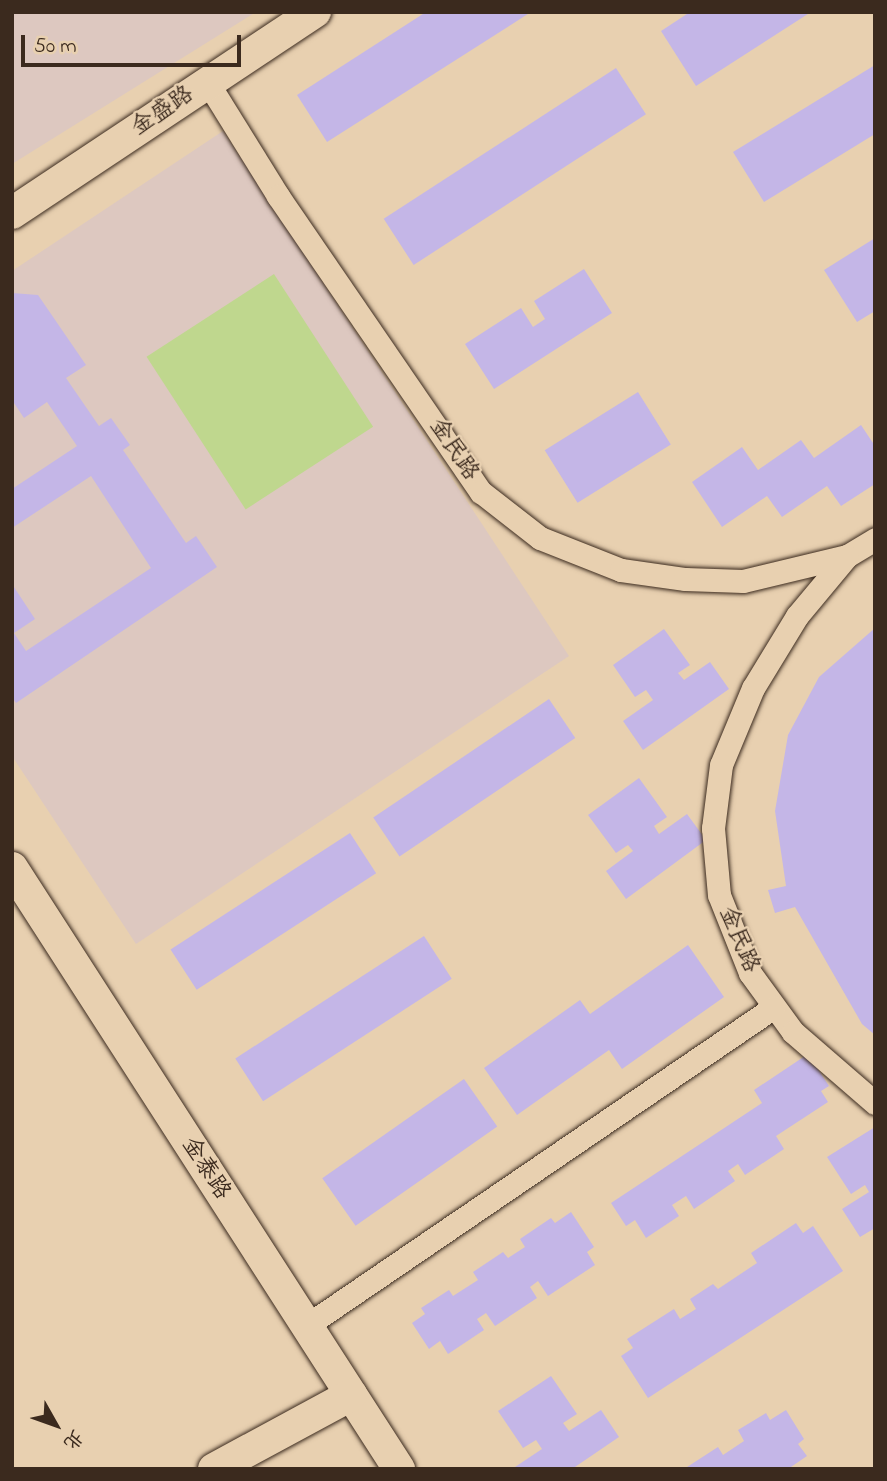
<!DOCTYPE html>
<meta charset="utf-8">
<style>
body{margin:0}
#map{position:relative;width:887px;height:1481px;overflow:hidden;background:#e8d0b0;font-family:"Indie Flower","LXGW WenKai TC",sans-serif}
div>[style]{position:absolute}
.built>*{inset:0;background:#ddc8c0}
.green>*{inset:0;background:#bfd78e;transform-origin:0 0}
.building>*{inset:0;background:#c4b6e7;transform-origin:0 0}
.roads{filter:drop-shadow(0 0 2px #3b2a1e) drop-shadow(0 0 2px #3b2a1e)}
.street>*{height:23px;margin:-11.5px;padding:0 11.5px;transform-origin:11.5px;border-radius:11.5px;background:#e8d0b0}
.secondary>*{height:32px;margin:-16px;padding:0 16px;transform-origin:16px;border-radius:16px;background:#e8d0b0}
span{translate:-50% -50%;white-space:nowrap;text-align:center;line-height:1.15;-webkit-text-stroke:5px #e8d0b0;paint-order:stroke}
.street-label{font-size:23px;color:#3b2a1e}
.frame{position:absolute;inset:0;border:14px solid #3b2a1e;pointer-events:none}
.north{position:absolute;left:21px;top:1390px;width:70px;height:70px;-webkit-text-stroke:5px #e8d0b0;paint-order:stroke;rotate:130deg;font-size:19px;font-weight:700;line-height:28px;text-align:center;color:#3b2a1e}
.north::after{content:'';display:block;margin:auto;width:24px;height:32px;background:#3b2a1e;clip-path:polygon(50% 0,100% 100%,50% 72%,0 100%)}
.scale{position:absolute;left:21px;top:35px;width:220px;height:32px;box-sizing:border-box;border:4px solid #3b2a1e;border-top:0;padding-left:9px;font-size:21px;line-height:24px;white-space:nowrap;color:#3b2a1e;-webkit-text-stroke:5px #e8d0b0;paint-order:stroke}
</style>
<div id="map">
<div class="built">
<i style="clip-path:polygon(12px 12px,256px 12px,12px 164px)"></i>
<i style="clip-path:polygon(223px 131px,569px 656px,136px 944px,12px 756px,12px 271px)"></i>
</div>
<div class="green">
<i style="left:274px;top:274px;width:182px;height:152px;rotate:57deg"></i>
</div>
<div class="building">
<i style="clip-path:polygon(426px 12px,531px 12px,327px 142px,297px 95px)"></i>
<i style="clip-path:polygon(690px 12px,811px 12px,696px 86px,661px 31px)"></i>
<i style="clip-path:polygon(875px 65px,875px 134px,764px 202px,733px 152px)"></i>
<i style="left:616px;top:68px;width:55px;height:277px;rotate:57deg"></i>
<i style="clip-path:polygon(875px 238px,875px 311px,857px 322px,824px 270px)"></i>
<i style="clip-path:polygon(584px 269px,612px 313px,494px 389px,465px 344px,521px 308px,533px 327px,545px 319px,534px 301px)"></i>
<i style="clip-path:polygon(12px 293px,38px 295px,86px 365px,66px 378px,99px 426px,111px 418px,130px 445px,123px 450px,186px 543px,196px 536px,217px 567px,16px 703px,12px 697px,12px 584px,35px 619px,14px 633px,26px 651px,151px 568px,91px 476px,12px 528px,12px 489px,77px 446px,47px 402px,24px 418px,12px 400px)"></i>
<i style="left:638px;top:392px;width:62px;height:110px;rotate:58deg"></i>
<i style="clip-path:polygon(861px 425px,875px 446px,875px 484px,841px 506px,827px 486px,782px 517px,767px 496px,722px 527px,692px 482px,742px 447px,758px 470px,801px 440px,814px 458px)"></i>
<i style="clip-path:polygon(875px 628px,875px 1035px,862px 1024px,795px 907px,775px 913px,768px 890px,786px 886px,775px 811px,788px 735px,819px 677px)"></i>
<i style="clip-path:polygon(664px 629px,690px 665px,678px 673px,684px 680px,710px 662px,729px 689px,643px 750px,623px 721px,653px 700px,646px 690px,635px 697px,613px 665px)"></i>
<i style="left:549px;top:699px;width:47px;height:212px;rotate:56deg"></i>
<i style="clip-path:polygon(639px 778px,667px 817px,654px 826px,659px 834px,687px 814px,706px 840px,626px 899px,606px 871px,633px 851px,628px 845px,616px 853px,588px 815px)"></i>
<i style="left:350px;top:833px;width:48px;height:214px;rotate:57deg"></i>
<i style="left:424px;top:936px;width:51px;height:225px;rotate:57deg"></i>
<i style="clip-path:polygon(688px 945px,724px 997px,622px 1069px,609px 1050px,517px 1115px,484px 1068px,580px 1000px,590px 1014px)"></i>
<i style="clip-path:polygon(808px 1054px,829px 1086px,821px 1091px,828px 1102px,776px 1136px,784px 1149px,745px 1175px,738px 1164px,728px 1171px,735px 1181px,694px 1209px,686px 1196px,672px 1205px,679px 1216px,646px 1238px,635px 1220px,626px 1226px,611px 1203px,762px 1103px,754px 1090px)"></i>
<i style="left:464px;top:1079px;width:58px;height:173px;rotate:55deg"></i>
<i style="clip-path:polygon(875px 1127px,875px 1228px,860px 1237px,842px 1209px,869px 1192px,865px 1185px,851px 1194px,827px 1157px)"></i>
<i style="clip-path:polygon(571px 1212px,594px 1247px,587px 1252px,595px 1265px,548px 1296px,538px 1281px,530px 1287px,537px 1298px,495px 1326px,486px 1313px,477px 1319px,484px 1330px,448px 1354px,440px 1341px,429px 1349px,412px 1323px,425px 1314px,421px 1308px,449px 1290px,453px 1296px,478px 1280px,473px 1272px,503px 1252px,508px 1258px,525px 1247px,520px 1239px,551px 1218px,555px 1223px)"></i>
<i style="clip-path:polygon(796px 1223px,803px 1233px,813px 1226px,843px 1271px,648px 1398px,621px 1356px,633px 1348px,627px 1339px,674px 1309px,680px 1319px,696px 1309px,690px 1299px,713px 1284px,718px 1289px,757px 1263px,751px 1253px)"></i>
<i style="clip-path:polygon(551px 1376px,577px 1414px,563px 1423px,569px 1431px,601px 1410px,619px 1437px,572px 1469px,512px 1469px,542px 1449px,536px 1440px,523px 1448px,498px 1411px)"></i>
<i style="clip-path:polygon(786px 1410px,804px 1439px,798px 1444px,807px 1456px,788px 1469px,687px 1467px,718px 1447px,723px 1455px,744px 1441px,738px 1430px,766px 1413px,770px 1420px)"></i>
</div>
<div class="roads">
<div class="street">
<i style="left:208px;top:83px;width:133px;rotate:58.2deg"></i>
<i style="left:278px;top:196px;width:359px;rotate:55.6deg"></i>
<i style="left:481px;top:492px;width:75px;rotate:37.9deg"></i>
<i style="left:540px;top:538px;width:87px;rotate:21.6deg"></i>
<i style="left:621px;top:570px;width:65px;rotate:8deg"></i>
<i style="left:685px;top:579px;width:58px;rotate:2deg"></i>
<i style="left:743px;top:581px;width:107px;rotate:-13.5deg"></i>
<i style="left:847px;top:556px;width:33px;rotate:-31deg"></i>
<i style="left:847px;top:556px;width:78px;rotate:129.8deg"></i>
<i style="left:797px;top:616px;width:84px;rotate:121.4deg"></i>
<i style="left:753px;top:688px;width:83px;rotate:112.6deg"></i>
<i style="left:721px;top:765px;width:64px;rotate:97.2deg"></i>
<i style="left:713px;top:828px;width:67px;rotate:84.9deg"></i>
<i style="left:719px;top:895px;width:84px;rotate:68.3deg"></i>
<i style="left:750px;top:973px;width:73px;rotate:53.9deg"></i>
<i style="left:793px;top:1032px;width:108px;rotate:40.9deg"></i>
<i style="left:306px;top:1326px;width:566px;rotate:-34.28deg"></i>
</div>
<div class="secondary">
<i style="left:12px;top:213px;width:364px;rotate:-33.6deg"></i>
<i style="left:12px;top:868px;width:715px;rotate:57.22deg"></i>
<i style="left:214px;top:1469px;width:156px;rotate:-28.4deg"></i>
</div>
</div>
<div class="street-label">
<span style="left:163px;top:112px;rotate:-34deg">金盛路</span>
<span style="left:453px;top:450px;rotate:56deg">金民路</span>
<span style="left:738px;top:940px;rotate:67deg">金民路</span>
<span style="left:205px;top:1169px;rotate:57deg">金泰路</span>
</div>
<div class="frame"></div>
<div class="north">北</div>
<div class="scale">50 m</div>
</div>
